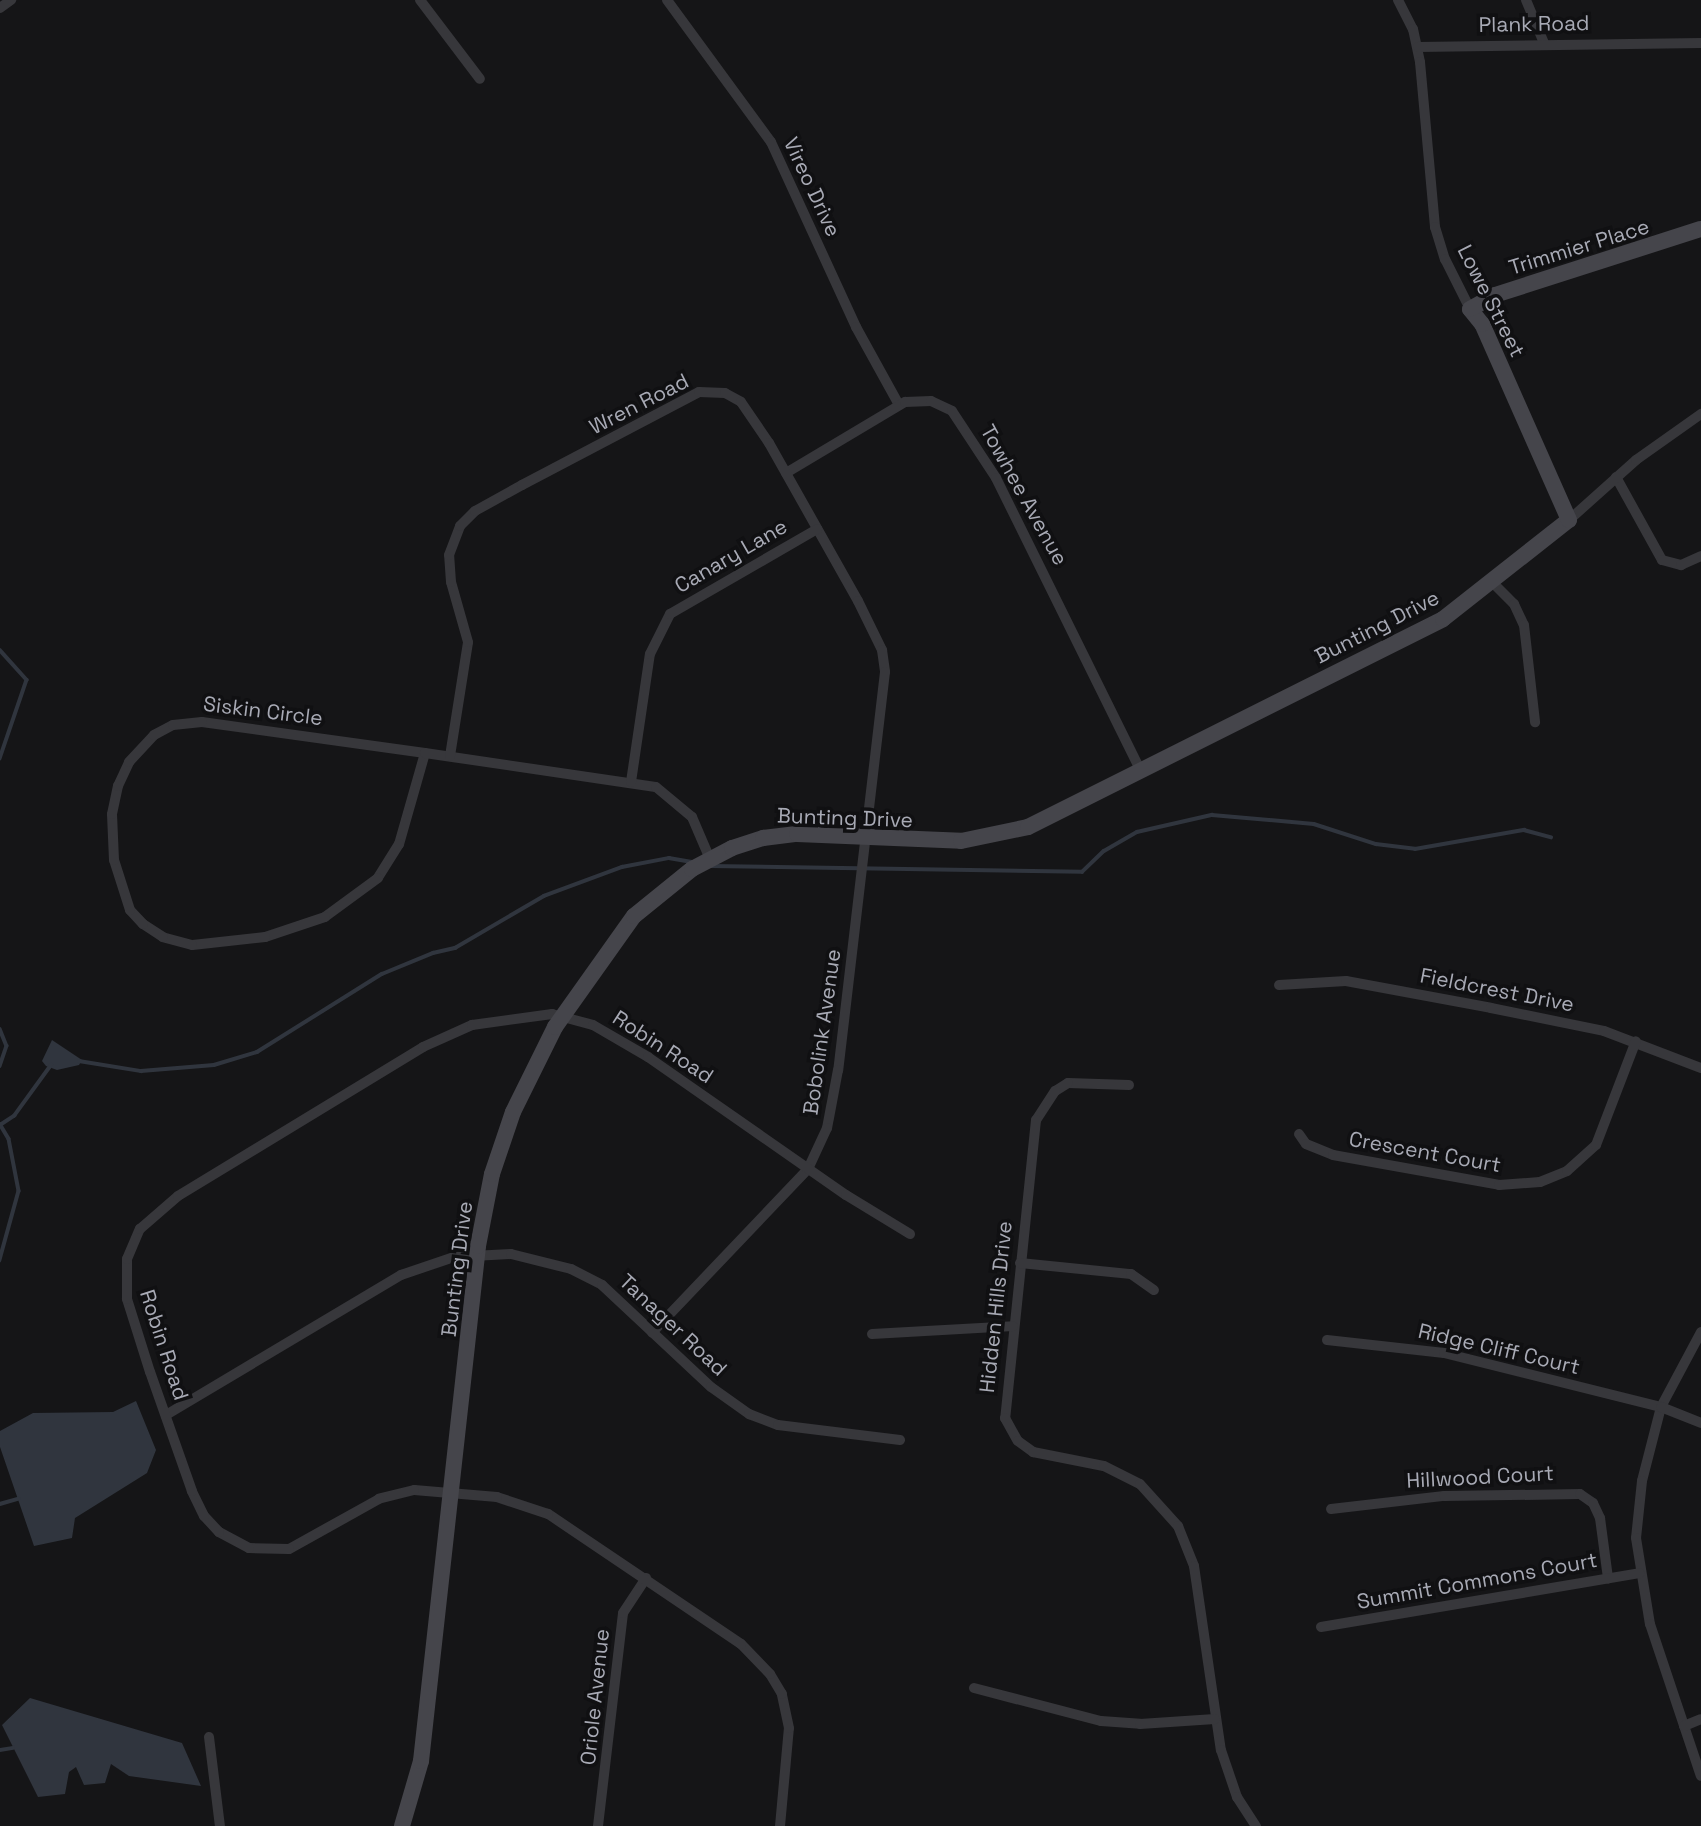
<!DOCTYPE html>
<style>
body{margin:0}
#map{position:relative;width:1701px;height:1826px;overflow:hidden;background:#151517;font-family:"Space Grotesk",sans-serif}
div>[style]{position:absolute}
.water>*{inset:0;background:#30353e}
.stream>*{height:3.5px;margin:-1.75px;padding:0 1.75px;transform-origin:1.75px;border-radius:1.75px;background:#30353e}
.street>*{height:10px;margin:-5px;padding:0 5px;transform-origin:5px;border-radius:5px;background:#37373b}
.secondary>*{height:16px;margin:-8px;padding:0 8px;transform-origin:8px;border-radius:8px;background:#45454b}
span{translate:-50% -50%;white-space:nowrap;text-align:center;line-height:1.15;-webkit-text-stroke:7px #101012;paint-order:stroke}
.street-label{font-size:21px;color:#a8aab5}
</style>
<div id="map">
<div class="water">
<i style="clip-path:polygon(52px 1040px,82px 1060px,79px 1065px,57px 1070px,46px 1066px,42px 1061px)"></i>
<i style="clip-path:polygon(136px 1401px,156px 1450px,147px 1473px,75px 1518px,72px 1538px,34px 1546px,0 1447px,0 1431px,33px 1413px,113px 1412px)"></i>
<i style="clip-path:polygon(30px 1698px,182px 1743px,201px 1786px,129px 1776px,111px 1764px,105px 1783px,84px 1785px,76px 1767px,69px 1772px,65px 1794px,38px 1797px,2px 1725px)"></i>
</div>
<div class="stream">
<i style="left:0;top:650px;width:40px;rotate:48deg"></i>
<i style="left:27px;top:680px;width:83px;rotate:108.9deg"></i>
<i style="left:710px;top:866px;width:372px;rotate:0.9deg"></i>
<i style="left:1082px;top:872px;width:30px;rotate:-44deg"></i>
<i style="left:1104px;top:851px;width:38px;rotate:-30deg"></i>
<i style="left:1137px;top:832px;width:77px;rotate:-12.8deg"></i>
<i style="left:1212px;top:815px;width:102px;rotate:5deg"></i>
<i style="left:1314px;top:824px;width:65px;rotate:17.9deg"></i>
<i style="left:1376px;top:844px;width:39px;rotate:7deg"></i>
<i style="left:1415px;top:849px;width:111px;rotate:-9.9deg"></i>
<i style="left:1524px;top:830px;width:28px;rotate:15deg"></i>
<i style="left:0;top:1029px;width:18px;rotate:68deg"></i>
<i style="left:7px;top:1046px;width:21px;rotate:109deg"></i>
<i style="left:79px;top:1061px;width:63px;rotate:9.2deg"></i>
<i style="left:141px;top:1071px;width:73px;rotate:-4.7deg"></i>
<i style="left:214px;top:1065px;width:45px;rotate:-16.8deg"></i>
<i style="left:257px;top:1052px;width:147px;rotate:-32deg"></i>
<i style="left:382px;top:974px;width:55px;rotate:-22.4deg"></i>
<i style="left:433px;top:953px;width:23px;rotate:-13deg"></i>
<i style="left:455px;top:948px;width:103px;rotate:-30.3deg"></i>
<i style="left:544px;top:896px;width:83px;rotate:-20.4deg"></i>
<i style="left:622px;top:867px;width:48px;rotate:-10.8deg"></i>
<i style="left:669px;top:858px;width:23px;rotate:10deg"></i>
<i style="left:0;top:1124px;width:17px;rotate:59deg"></i>
<i style="left:9px;top:1139px;width:53px;rotate:79.1deg"></i>
<i style="left:19px;top:1191px;width:72px;rotate:105.4deg"></i>
<i style="left:0;top:1125px;width:17px;rotate:-33deg"></i>
<i style="left:14px;top:1116px;width:63px;rotate:-54deg"></i>
<i style="left:0;top:1504px;width:19px;rotate:-16deg"></i>
<i style="left:0;top:1750px;width:13px;rotate:-9deg"></i>
</div>
<div class="street">
<i style="left:420px;top:0;width:99px;rotate:52.8deg"></i>
<i style="left:667px;top:0;width:176px;rotate:53.8deg"></i>
<i style="left:771px;top:142px;width:204px;rotate:65.3deg"></i>
<i style="left:856px;top:327px;width:89px;rotate:61.1deg"></i>
<i style="left:1398px;top:0;width:33px;rotate:63deg"></i>
<i style="left:1413px;top:29px;width:34px;rotate:78deg"></i>
<i style="left:1420px;top:62px;width:166px;rotate:84.8deg"></i>
<i style="left:1435px;top:227px;width:34px;rotate:73deg"></i>
<i style="left:1445px;top:259px;width:56px;rotate:63.4deg"></i>
<i style="left:1526px;top:0;width:47px;rotate:67.3deg"></i>
<i style="left:0;top:8px;width:14px;rotate:-36deg"></i>
<i style="left:1418px;top:47px;width:283px;rotate:-0.8deg"></i>
<i style="left:786px;top:473px;width:139px;rotate:-30.8deg"></i>
<i style="left:905px;top:402px;width:26px;rotate:-2deg"></i>
<i style="left:931px;top:401px;width:23px;rotate:25deg"></i>
<i style="left:952px;top:411px;width:80px;rotate:56.7deg"></i>
<i style="left:996px;top:478px;width:326px;rotate:63.7deg"></i>
<i style="left:1616px;top:477px;width:95px;rotate:61deg"></i>
<i style="left:1662px;top:560px;width:20px;rotate:15deg"></i>
<i style="left:1681px;top:565px;width:22px;rotate:-24deg"></i>
<i style="left:1569px;top:520px;width:90px;rotate:-41.8deg"></i>
<i style="left:1636px;top:460px;width:80px;rotate:-35.3deg"></i>
<i style="left:1493px;top:583px;width:30px;rotate:45deg"></i>
<i style="left:1514px;top:604px;width:23px;rotate:65deg"></i>
<i style="left:1524px;top:625px;width:98px;rotate:83.5deg"></i>
<i style="left:202px;top:722px;width:225px;rotate:7.9deg"></i>
<i style="left:425px;top:753px;width:95px;rotate:105.9deg"></i>
<i style="left:399px;top:844px;width:40px;rotate:122deg"></i>
<i style="left:378px;top:878px;width:66px;rotate:143.7deg"></i>
<i style="left:325px;top:917px;width:63px;rotate:161.6deg"></i>
<i style="left:265px;top:937px;width:73px;rotate:173.7deg"></i>
<i style="left:192px;top:945px;width:30px;rotate:-165deg"></i>
<i style="left:163px;top:937px;width:24px;rotate:-147deg"></i>
<i style="left:143px;top:924px;width:19px;rotate:-133deg"></i>
<i style="left:130px;top:910px;width:52px;rotate:-107.7deg"></i>
<i style="left:114px;top:860px;width:46px;rotate:-92.5deg"></i>
<i style="left:112px;top:814px;width:29px;rotate:-78deg"></i>
<i style="left:118px;top:786px;width:26px;rotate:-65deg"></i>
<i style="left:129px;top:762px;width:37px;rotate:-47deg"></i>
<i style="left:154px;top:735px;width:21px;rotate:-28deg"></i>
<i style="left:173px;top:725px;width:29px;rotate:-6deg"></i>
<i style="left:425px;top:753px;width:233px;rotate:8.4deg"></i>
<i style="left:656px;top:787px;width:47px;rotate:39.8deg"></i>
<i style="left:692px;top:817px;width:46px;rotate:66.8deg"></i>
<i style="left:450px;top:756px;width:115px;rotate:-81deg"></i>
<i style="left:468px;top:642px;width:62px;rotate:-105.8deg"></i>
<i style="left:451px;top:582px;width:27px;rotate:-94deg"></i>
<i style="left:449px;top:555px;width:31px;rotate:-69deg"></i>
<i style="left:460px;top:526px;width:21px;rotate:-45deg"></i>
<i style="left:475px;top:511px;width:54px;rotate:-29deg"></i>
<i style="left:522px;top:485px;width:200px;rotate:-27.7deg"></i>
<i style="left:699px;top:392px;width:26px;rotate:2deg"></i>
<i style="left:725px;top:393px;width:18px;rotate:29deg"></i>
<i style="left:741px;top:402px;width:50px;rotate:55.7deg"></i>
<i style="left:769px;top:443px;width:181px;rotate:60.6deg"></i>
<i style="left:858px;top:601px;width:55px;rotate:63.9deg"></i>
<i style="left:882px;top:650px;width:22px;rotate:82deg"></i>
<i style="left:885px;top:672px;width:401px;rotate:96.7deg"></i>
<i style="left:838px;top:1070px;width:59px;rotate:100.7deg"></i>
<i style="left:827px;top:1128px;width:45px;rotate:114.9deg"></i>
<i style="left:808px;top:1169px;width:226px;rotate:133.6deg"></i>
<i style="left:631px;top:782px;width:129px;rotate:-81.6deg"></i>
<i style="left:650px;top:654px;width:45px;rotate:-63.4deg"></i>
<i style="left:670px;top:614px;width:170px;rotate:-30deg"></i>
<i style="left:1279px;top:985px;width:67px;rotate:-3.4deg"></i>
<i style="left:1346px;top:981px;width:147px;rotate:10.5deg"></i>
<i style="left:1491px;top:1008px;width:115px;rotate:11.5deg"></i>
<i style="left:1604px;top:1031px;width:104px;rotate:20.9deg"></i>
<i style="left:1129px;top:1085px;width:61px;rotate:-178.1deg"></i>
<i style="left:1068px;top:1083px;width:15px;rotate:148deg"></i>
<i style="left:1055px;top:1091px;width:35px;rotate:123deg"></i>
<i style="left:1036px;top:1120px;width:300px;rotate:95.9deg"></i>
<i style="left:1005px;top:1418px;width:26px;rotate:61deg"></i>
<i style="left:1018px;top:1441px;width:19px;rotate:36deg"></i>
<i style="left:1033px;top:1452px;width:72px;rotate:11.2deg"></i>
<i style="left:1104px;top:1466px;width:40px;rotate:26.6deg"></i>
<i style="left:1140px;top:1484px;width:57px;rotate:47.9deg"></i>
<i style="left:1178px;top:1526px;width:43px;rotate:68.2deg"></i>
<i style="left:1194px;top:1566px;width:186px;rotate:81.7deg"></i>
<i style="left:1221px;top:1750px;width:50px;rotate:71.2deg"></i>
<i style="left:1237px;top:1797px;width:35px;rotate:57deg"></i>
<i style="left:1299px;top:1134px;width:12px;rotate:55deg"></i>
<i style="left:1306px;top:1144px;width:29px;rotate:22deg"></i>
<i style="left:1333px;top:1155px;width:169px;rotate:10.2deg"></i>
<i style="left:1499px;top:1185px;width:41px;rotate:-4.2deg"></i>
<i style="left:1540px;top:1182px;width:29px;rotate:-22deg"></i>
<i style="left:1567px;top:1171px;width:39px;rotate:-42deg"></i>
<i style="left:1596px;top:1145px;width:111px;rotate:-69deg"></i>
<i style="left:1020px;top:1263px;width:112px;rotate:5.7deg"></i>
<i style="left:1131px;top:1274px;width:28px;rotate:35deg"></i>
<i style="left:1701px;top:1332px;width:85px;rotate:118.1deg"></i>
<i style="left:1661px;top:1407px;width:76px;rotate:104.4deg"></i>
<i style="left:1642px;top:1481px;width:57px;rotate:96deg"></i>
<i style="left:1636px;top:1538px;width:87px;rotate:80.8deg"></i>
<i style="left:1650px;top:1624px;width:160px;rotate:71.5deg"></i>
<i style="left:872px;top:1334px;width:141px;rotate:-3.2deg"></i>
<i style="left:1327px;top:1340px;width:118px;rotate:6.3deg"></i>
<i style="left:1444px;top:1353px;width:224px;rotate:14deg"></i>
<i style="left:1661px;top:1407px;width:43px;rotate:21.8deg"></i>
<i style="left:166px;top:1415px;width:274px;rotate:-30.8deg"></i>
<i style="left:401px;top:1275px;width:56px;rotate:-18.8deg"></i>
<i style="left:454px;top:1257px;width:57px;rotate:-3deg"></i>
<i style="left:511px;top:1254px;width:62px;rotate:14deg"></i>
<i style="left:571px;top:1269px;width:35px;rotate:27deg"></i>
<i style="left:602px;top:1285px;width:149px;rotate:43.1deg"></i>
<i style="left:711px;top:1387px;width:47px;rotate:35.4deg"></i>
<i style="left:749px;top:1414px;width:31px;rotate:21deg"></i>
<i style="left:778px;top:1425px;width:123px;rotate:7deg"></i>
<i style="left:1331px;top:1509px;width:114px;rotate:-6.6deg"></i>
<i style="left:1444px;top:1496px;width:136px;rotate:-0.8deg"></i>
<i style="left:1580px;top:1494px;width:16px;rotate:35deg"></i>
<i style="left:1593px;top:1503px;width:17px;rotate:65deg"></i>
<i style="left:1600px;top:1518px;width:61px;rotate:82.4deg"></i>
<i style="left:1321px;top:1627px;width:323px;rotate:-9.6deg"></i>
<i style="left:974px;top:1688px;width:131px;rotate:14.6deg"></i>
<i style="left:1101px;top:1721px;width:39px;rotate:4deg"></i>
<i style="left:1140px;top:1724px;width:75px;rotate:-3.8deg"></i>
<i style="left:1684px;top:1726px;width:18px;rotate:-22deg"></i>
<i style="left:209px;top:1737px;width:90px;rotate:83deg"></i>
<i style="left:598px;top:1826px;width:214px;rotate:-83.3deg"></i>
<i style="left:623px;top:1613px;width:42px;rotate:-56.7deg"></i>
<i style="left:780px;top:1826px;width:98px;rotate:-84.8deg"></i>
<i style="left:789px;top:1728px;width:35px;rotate:-102deg"></i>
<i style="left:782px;top:1694px;width:23px;rotate:-121deg"></i>
<i style="left:770px;top:1674px;width:42px;rotate:-134deg"></i>
<i style="left:741px;top:1644px;width:233px;rotate:-146deg"></i>
<i style="left:548px;top:1514px;width:54px;rotate:-161.6deg"></i>
<i style="left:497px;top:1497px;width:83px;rotate:-175.2deg"></i>
<i style="left:414px;top:1490px;width:36px;rotate:166deg"></i>
<i style="left:379px;top:1499px;width:103px;rotate:150.9deg"></i>
<i style="left:289px;top:1549px;width:40px;rotate:-178.6deg"></i>
<i style="left:249px;top:1548px;width:34px;rotate:-152deg"></i>
<i style="left:219px;top:1532px;width:22px;rotate:-133deg"></i>
<i style="left:204px;top:1516px;width:28px;rotate:-116deg"></i>
<i style="left:192px;top:1491px;width:126px;rotate:-109.4deg"></i>
<i style="left:150px;top:1372px;width:77px;rotate:-107.5deg"></i>
<i style="left:127px;top:1299px;width:40px;rotate:-90deg"></i>
<i style="left:127px;top:1259px;width:33px;rotate:-67deg"></i>
<i style="left:140px;top:1229px;width:50px;rotate:-41deg"></i>
<i style="left:178px;top:1196px;width:287px;rotate:-31.3deg"></i>
<i style="left:423px;top:1047px;width:54px;rotate:-24.2deg"></i>
<i style="left:472px;top:1025px;width:81px;rotate:-7.8deg"></i>
<i style="left:552px;top:1014px;width:42px;rotate:15deg"></i>
<i style="left:593px;top:1025px;width:64px;rotate:30.2deg"></i>
<i style="left:648px;top:1057px;width:241px;rotate:34.9deg"></i>
<i style="left:846px;top:1195px;width:75px;rotate:31.4deg"></i>
</div>
<div class="secondary">
<i style="left:402px;top:1826px;width:68px;rotate:-73.7deg"></i>
<i style="left:421px;top:1761px;width:518px;rotate:-83.68deg"></i>
<i style="left:478px;top:1246px;width:73px;rotate:-79deg"></i>
<i style="left:492px;top:1174px;width:65px;rotate:-71.3deg"></i>
<i style="left:513px;top:1112px;width:95px;rotate:-63.7deg"></i>
<i style="left:555px;top:1027px;width:136px;rotate:-54.6deg"></i>
<i style="left:634px;top:916px;width:75px;rotate:-39deg"></i>
<i style="left:692px;top:869px;width:45px;rotate:-27.7deg"></i>
<i style="left:732px;top:848px;width:33px;rotate:-18deg"></i>
<i style="left:763px;top:838px;width:34px;rotate:-7deg"></i>
<i style="left:797px;top:834px;width:164px;rotate:2.4deg"></i>
<i style="left:961px;top:841px;width:68px;rotate:-11.8deg"></i>
<i style="left:1028px;top:827px;width:464px;rotate:-26.6deg"></i>
<i style="left:1443px;top:619px;width:160px;rotate:-38.2deg"></i>
<i style="left:1569px;top:520px;width:214px;rotate:-113.9deg"></i>
<i style="left:1482px;top:324px;width:19px;rotate:-129deg"></i>
<i style="left:1470px;top:309px;width:29px;rotate:-29deg"></i>
<i style="left:1495px;top:295px;width:216px;rotate:-17.8deg"></i>
</div>
<div class="street-label">
<span style="left:1534px;top:24px;rotate:-1deg">Plank Road</span>
<span style="left:812px;top:187px;rotate:65deg">Vireo Drive</span>
<span style="left:1579px;top:247px;rotate:-17deg">Trimmier Place</span>
<span style="left:1491px;top:301px;rotate:63deg">Lowe Street</span>
<span style="left:639px;top:404px;rotate:-27deg">Wren Road</span>
<span style="left:1024px;top:495px;rotate:61deg">Towhee Avenue</span>
<span style="left:731px;top:556px;rotate:-30deg">Canary Lane</span>
<span style="left:1377px;top:627px;rotate:-27deg">Bunting Drive</span>
<span style="left:263px;top:711px;rotate:7deg">Siskin Circle</span>
<span style="left:845px;top:818px;rotate:2deg">Bunting Drive</span>
<span style="left:1497px;top:990px;rotate:11deg">Fieldcrest Drive</span>
<span style="left:822px;top:1032px;rotate:-82deg">Bobolink Avenue</span>
<span style="left:663px;top:1047px;rotate:33deg">Robin Road</span>
<span style="left:1425px;top:1152px;rotate:10deg">Crescent Court</span>
<span style="left:457px;top:1269px;rotate:-83deg">Bunting Drive</span>
<span style="left:996px;top:1307px;rotate:-84deg">Hidden Hills Drive</span>
<span style="left:673px;top:1325px;rotate:43deg">Tanager Road</span>
<span style="left:164px;top:1345px;rotate:72deg">Robin Road</span>
<span style="left:1499px;top:1349px;rotate:13deg">Ridge Cliff Court</span>
<span style="left:1480px;top:1477px;rotate:-3deg">Hillwood Court</span>
<span style="left:1477px;top:1581px;rotate:-10deg">Summit Commons Court</span>
<span style="left:595px;top:1697px;rotate:-84deg">Oriole Avenue</span>
</div>
</div>
